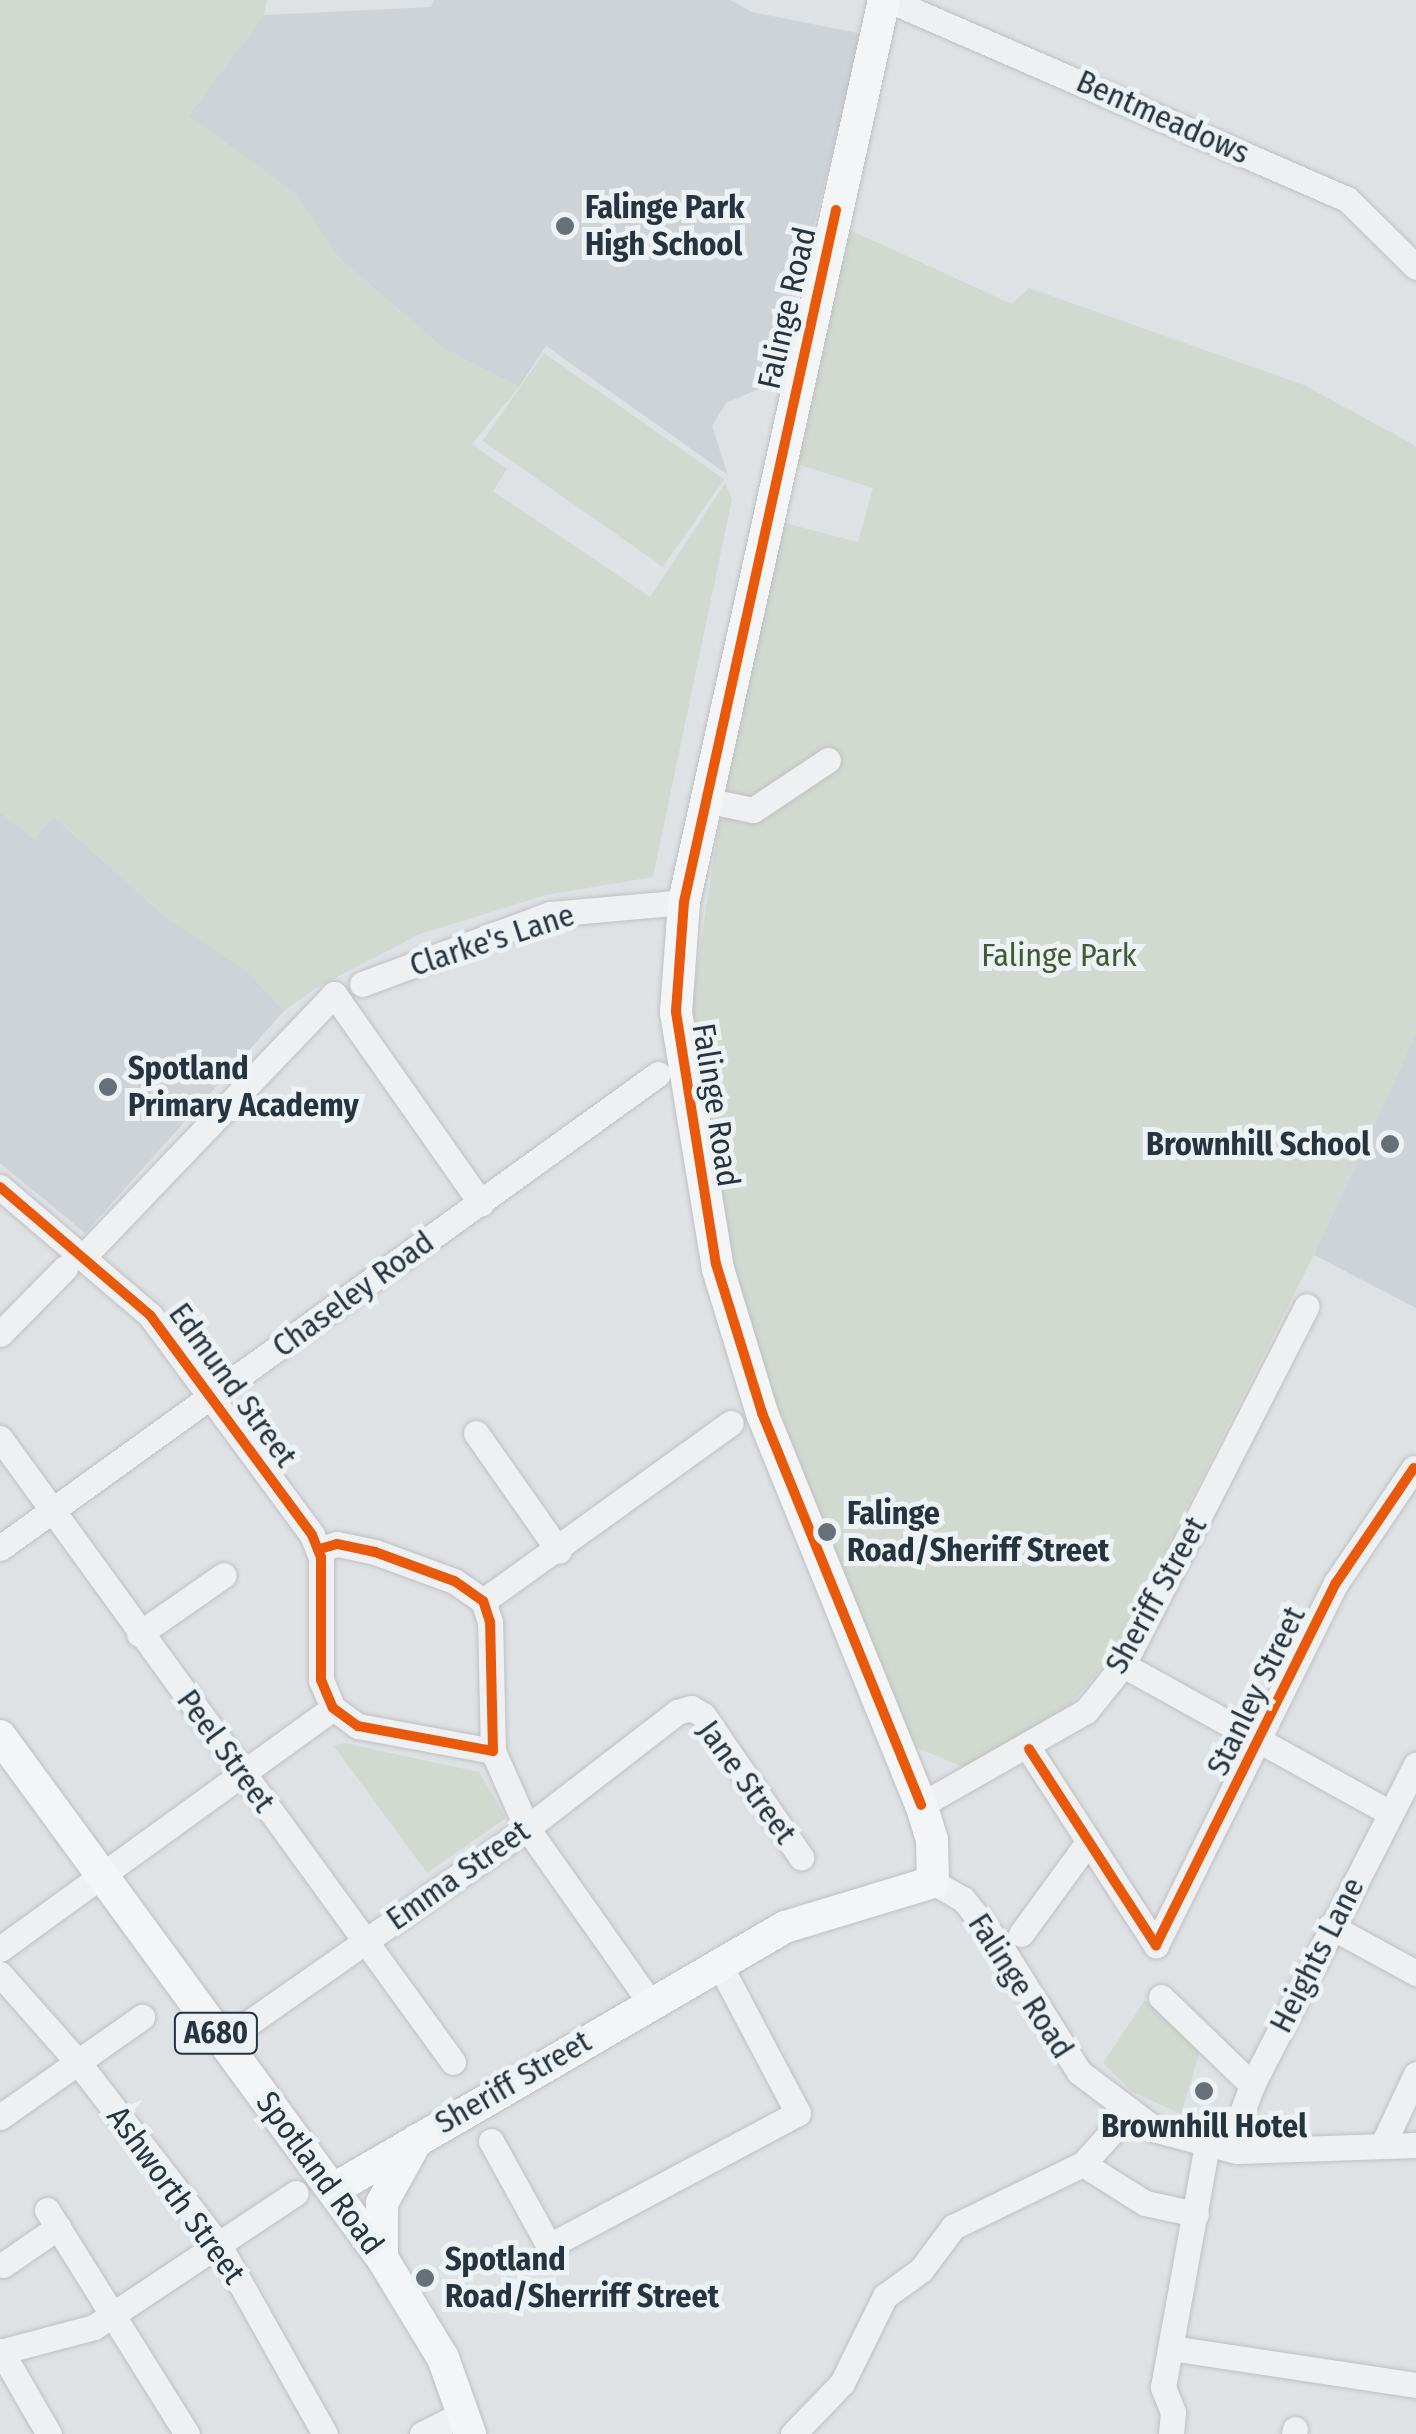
<!DOCTYPE html>
<style>
body{margin:0}
#map{position:relative;width:1416px;height:2434px;overflow:hidden;background:#dfe2e5;font-family:"Fira Sans Condensed",sans-serif}
div>[style]{position:absolute}
.built>*{inset:0;background:#ced3d8}
.green>*{inset:0;background:#d2d9d0;transform-origin:0 0}
.roads{filter:drop-shadow(0 0 2px #bec0c3) drop-shadow(0 0 2px #bec0c3)}
.minor>*{height:25px;margin:-12.5px;padding:0 12.5px;transform-origin:12.5px;border-radius:12.5px;background:#eff0f2}
.major>*{height:32px;margin:-16px;padding:0 16px;transform-origin:16px;border-radius:16px;background:#f3f5f6}
.cycleway>*{height:10px;margin:-5px;padding:0 5px;transform-origin:5px;border-radius:5px;background:#e8590c}
.dots>*{width:28px;height:28px;translate:-50% -50%;box-sizing:border-box;border:5px solid #edf2f5;border-radius:50%}
span{translate:-50% -50%;white-space:nowrap;text-align:center;line-height:1.15;-webkit-text-stroke:10px #edf2f5;paint-order:stroke}
.shield-label span{padding:2px 8px;background:#edf2f5;border:2px solid;border-radius:8px;-webkit-text-stroke-width:0}
.shield-label{font-size:30px;color:#27333e;font-weight:700}
.street-label{font-size:32px;color:#27333e}
.poi-label{font-size:32px;color:#27333e;font-weight:700}
.left{translate:0 -50%;text-align:left}
.right{translate:-100% -50%;text-align:right}
.park-label{font-size:32px;color:#425934}
</style>
<div id="map">
<div class="built">
<i style="clip-path:polygon(434px 0,730px 0,752px 12px,863px 34px,773px 383px,726px 403px,712px 426px,728px 475px,546px 346px,519px 387px,443px 348px,339px 258px,296px 194px,188px 116px,264px 15px,431px 7px)"></i>
<i style="clip-path:polygon(0 812px,34px 839px,54px 817px,166px 917px,249px 973px,284px 1011px,85px 1233px,0 1163px)"></i>
<i style="clip-path:polygon(1416px 1033px,1416px 1308px,1314px 1255px)"></i>
</div>
<div class="green">
<i style="clip-path:polygon(0 0,267px 0,264px 15px,188px 116px,296px 194px,339px 258px,443px 348px,519px 387px,472px 444px,507px 469px,493px 491px,650px 597px,725px 483px,732px 499px,653px 877px,546px 895px,420px 934px,316px 988px,284px 1011px,249px 973px,166px 917px,54px 817px,34px 839px,0 812px)"></i>
<i style="clip-path:polygon(841px 226px,1012px 304px,1029px 288px,1304px 385px,1416px 446px,1416px 1033px,1314px 1255px,1112px 1656px,1069px 1706px,968px 1769px,910px 1745px,769px 1384px,733px 1273px,690px 1015px,748px 631px,773px 520px,858px 542px,873px 488px,790px 462px)"></i>
<i style="left:544px;top:353px;width:220px;height:107px;rotate:35deg"></i>
<i style="clip-path:polygon(344px 1743px,479px 1772px,506px 1818px,427px 1873px,334px 1746px)"></i>
<i style="clip-path:polygon(1145px 2000px,1200px 2051px,1181px 2114px,1131px 2091px,1103px 2063px)"></i>
</div>
<div class="roads">
<div class="minor">
<i style="left:889px;top:0;width:499px;rotate:23.5deg"></i>
<i style="left:1347px;top:199px;width:97px;rotate:44.6deg"></i>
<i style="left:705px;top:800px;width:49px;rotate:11.8deg"></i>
<i style="left:753px;top:810px;width:90px;rotate:-33.7deg"></i>
<i style="left:362px;top:984px;width:201px;rotate:-20.4deg"></i>
<i style="left:550px;top:914px;width:135px;rotate:-5.1deg"></i>
<i style="left:0;top:1187px;width:197px;rotate:40.5deg"></i>
<i style="left:150px;top:1315px;width:273px;rotate:53.6deg"></i>
<i style="left:312px;top:1535px;width:24px;rotate:68deg"></i>
<i style="left:321px;top:1557px;width:123px;rotate:90deg"></i>
<i style="left:321px;top:1680px;width:30px;rotate:67deg"></i>
<i style="left:333px;top:1708px;width:31px;rotate:36deg"></i>
<i style="left:358px;top:1726px;width:137px;rotate:10.5deg"></i>
<i style="left:493px;top:1751px;width:129px;rotate:-91.3deg"></i>
<i style="left:490px;top:1622px;width:22px;rotate:-108deg"></i>
<i style="left:483px;top:1601px;width:35px;rotate:-145deg"></i>
<i style="left:454px;top:1581px;width:84px;rotate:-159.8deg"></i>
<i style="left:375px;top:1552px;width:39px;rotate:-168deg"></i>
<i style="left:337px;top:1544px;width:19px;rotate:164deg"></i>
<i style="left:85px;top:1255px;width:361px;rotate:-46.3deg"></i>
<i style="left:334px;top:994px;width:256px;rotate:54.9deg"></i>
<i style="left:0;top:1334px;width:93px;rotate:-45.4deg"></i>
<i style="left:476px;top:1433px;width:144px;rotate:54.9deg"></i>
<i style="left:0;top:1438px;width:771px;rotate:54.02deg"></i>
<i style="left:0;top:1548px;width:811px;rotate:-35.77deg"></i>
<i style="left:483px;top:1601px;width:305px;rotate:-35.7deg"></i>
<i style="left:139px;top:1634px;width:103px;rotate:-34.8deg"></i>
<i style="left:1123px;top:1665px;width:305px;rotate:29deg"></i>
<i style="left:1029px;top:1749px;width:234px;rotate:57.1deg"></i>
<i style="left:1156px;top:1945px;width:404px;rotate:-63.6deg"></i>
<i style="left:1336px;top:1583px;width:139px;rotate:-55.9deg"></i>
<i style="left:493px;top:1751px;width:84px;rotate:66.2deg"></i>
<i style="left:527px;top:1828px;width:215px;rotate:54.8deg"></i>
<i style="left:921px;top:1805px;width:190px;rotate:-29.7deg"></i>
<i style="left:1086px;top:1711px;width:59px;rotate:-51.2deg"></i>
<i style="left:1123px;top:1665px;width:403px;rotate:-62.9deg"></i>
<i style="left:933px;top:1882px;width:34px;rotate:30deg"></i>
<i style="left:963px;top:1899px;width:61px;rotate:51.6deg"></i>
<i style="left:1001px;top:1947px;width:147px;rotate:58deg"></i>
<i style="left:1079px;top:2072px;width:96px;rotate:37deg"></i>
<i style="left:1156px;top:2130px;width:84px;rotate:14.5deg"></i>
<i style="left:1237px;top:2151px;width:179px;rotate:-1.9deg"></i>
<i style="left:1330px;top:1926px;width:98px;rotate:28.7deg"></i>
<i style="left:1021px;top:1934px;width:114px;rotate:-53.9deg"></i>
<i style="left:0;top:1949px;width:411px;rotate:-35.9deg"></i>
<i style="left:0;top:1974px;width:116px;rotate:48.5deg"></i>
<i style="left:77px;top:2061px;width:235px;rotate:52.4deg"></i>
<i style="left:220px;top:2247px;width:214px;rotate:60.7deg"></i>
<i style="left:1161px;top:1997px;width:127px;rotate:44deg"></i>
<i style="left:223px;top:2041px;width:371px;rotate:-35deg"></i>
<i style="left:527px;top:1828px;width:190px;rotate:-37.7deg"></i>
<i style="left:677px;top:1712px;width:15px;rotate:-16deg"></i>
<i style="left:691px;top:1708px;width:14px;rotate:30deg"></i>
<i style="left:703px;top:1715px;width:173px;rotate:55.4deg"></i>
<i style="left:0;top:2117px;width:174px;rotate:-35.2deg"></i>
<i style="left:491px;top:2141px;width:120px;rotate:61.1deg"></i>
<i style="left:549px;top:2246px;width:282px;rotate:-28.1deg"></i>
<i style="left:798px;top:2113px;width:169px;rotate:-117.9deg"></i>
<i style="left:1384px;top:2142px;width:75px;rotate:-64.8deg"></i>
<i style="left:1237px;top:2151px;width:25px;rotate:-90deg"></i>
<i style="left:1237px;top:2126px;width:44px;rotate:-69.9deg"></i>
<i style="left:1252px;top:2085px;width:360px;rotate:-62.9deg"></i>
<i style="left:1083px;top:2164px;width:73px;rotate:32.2deg"></i>
<i style="left:1145px;top:2203px;width:52px;rotate:12.2deg"></i>
<i style="left:47px;top:2210px;width:264px;rotate:58deg"></i>
<i style="left:3px;top:2265px;width:67px;rotate:-34.6deg"></i>
<i style="left:1171px;top:2348px;width:248px;rotate:8.6deg"></i>
<i style="left:1px;top:2351px;width:96px;rotate:60deg"></i>
<i style="left:0;top:2352px;width:97px;rotate:-14.9deg"></i>
<i style="left:94px;top:2327px;width:242px;rotate:-33.6deg"></i>
<i style="left:422px;top:2434px;width:45px;rotate:-26.6deg"></i>
<i style="left:793px;top:2434px;width:71px;rotate:-46.1deg"></i>
<i style="left:842px;top:2383px;width:97px;rotate:-63.7deg"></i>
<i style="left:885px;top:2296px;width:44px;rotate:-35.8deg"></i>
<i style="left:921px;top:2270px;width:54px;rotate:-53.3deg"></i>
<i style="left:953px;top:2227px;width:144px;rotate:-25.9deg"></i>
<i style="left:1083px;top:2164px;width:66px;rotate:-48.1deg"></i>
<i style="left:1171px;top:2434px;width:22px;rotate:-85deg"></i>
<i style="left:1173px;top:2412px;width:27px;rotate:-112deg"></i>
<i style="left:1163px;top:2387px;width:245px;rotate:-79.7deg"></i>
<i style="left:1294px;top:2434px;width:5px;rotate:-79deg"></i>
</div>
<div class="major">
<i style="left:0;top:1736px;width:647px;rotate:53.8deg"></i>
<i style="left:382px;top:2258px;width:117px;rotate:58.6deg"></i>
<i style="left:443px;top:2358px;width:81px;rotate:70.4deg"></i>
<i style="left:334px;top:2189px;width:522px;rotate:-30.15deg"></i>
<i style="left:785px;top:1927px;width:155px;rotate:-16.9deg"></i>
<i style="left:933px;top:1882px;width:42px;rotate:-91.4deg"></i>
<i style="left:932px;top:1840px;width:37px;rotate:-107deg"></i>
<i style="left:921px;top:1805px;width:423px;rotate:-112.1deg"></i>
<i style="left:762px;top:1413px;width:151px;rotate:-107deg"></i>
<i style="left:718px;top:1269px;width:260px;rotate:-99.3deg"></i>
<i style="left:676px;top:1012px;width:110px;rotate:-85.8deg"></i>
<i style="left:684px;top:902px;width:924px;rotate:-77.5deg"></i>
<i style="left:382px;top:2256px;width:53px;rotate:-90deg"></i>
<i style="left:382px;top:2203px;width:72px;rotate:-60.9deg"></i>
</div>
</div>
<div class="cycleway">
<i style="left:836px;top:210px;width:708px;rotate:102.39deg"></i>
<i style="left:684px;top:902px;width:110px;rotate:94.2deg"></i>
<i style="left:676px;top:1012px;width:255px;rotate:81deg"></i>
<i style="left:716px;top:1264px;width:156px;rotate:72.8deg"></i>
<i style="left:762px;top:1413px;width:423px;rotate:67.9deg"></i>
<i style="left:0;top:1187px;width:197px;rotate:40.5deg"></i>
<i style="left:150px;top:1315px;width:273px;rotate:53.6deg"></i>
<i style="left:312px;top:1535px;width:24px;rotate:68deg"></i>
<i style="left:321px;top:1557px;width:123px;rotate:90deg"></i>
<i style="left:321px;top:1680px;width:30px;rotate:67deg"></i>
<i style="left:333px;top:1708px;width:31px;rotate:36deg"></i>
<i style="left:358px;top:1726px;width:137px;rotate:10.5deg"></i>
<i style="left:493px;top:1751px;width:129px;rotate:-91.3deg"></i>
<i style="left:490px;top:1622px;width:22px;rotate:-108deg"></i>
<i style="left:483px;top:1601px;width:35px;rotate:-145deg"></i>
<i style="left:454px;top:1581px;width:84px;rotate:-159.8deg"></i>
<i style="left:375px;top:1552px;width:39px;rotate:-168deg"></i>
<i style="left:337px;top:1544px;width:19px;rotate:164deg"></i>
<i style="left:1029px;top:1749px;width:234px;rotate:57.1deg"></i>
<i style="left:1156px;top:1945px;width:404px;rotate:-63.6deg"></i>
<i style="left:1336px;top:1583px;width:139px;rotate:-55.9deg"></i>
</div>
<div class="dots">
<i style="left:565px;top:226px;background:#677078"></i>
<i style="left:108px;top:1087px;background:#677078"></i>
<i style="left:1390px;top:1144px;background:#677078"></i>
<i style="left:827px;top:1532px;background:#677078"></i>
<i style="left:1204px;top:2091px;background:#677078"></i>
<i style="left:425px;top:2278px;background:#677078"></i>
</div>
<div class="shield-label">
<span style="left:216px;top:2033px">A680</span>
</div>
<div class="street-label">
<span style="left:1163px;top:117px;rotate:24deg">Bentmeadows</span>
<span style="left:787px;top:308px;rotate:-77deg">Falinge Road</span>
<span style="left:492px;top:940px;rotate:-18deg">Clarke's Lane</span>
<span style="left:716px;top:1105px;rotate:81deg">Falinge Road</span>
<span style="left:353px;top:1294px;rotate:-36deg">Chaseley Road</span>
<span style="left:233px;top:1385px;rotate:54deg">Edmund Street</span>
<span style="left:1156px;top:1595px;rotate:-61deg">Sheriff Street</span>
<span style="left:1256px;top:1691px;rotate:-64deg">Stanley Street</span>
<span style="left:226px;top:1751px;rotate:54deg">Peel Street</span>
<span style="left:747px;top:1782px;rotate:54deg">Jane Street</span>
<span style="left:458px;top:1875px;rotate:-35deg">Emma Street</span>
<span style="left:1317px;top:1955px;rotate:-63deg">Heights Lane</span>
<span style="left:1021px;top:1986px;rotate:57deg">Falinge Road</span>
<span style="left:513px;top:2082px;rotate:-30deg">Sheriff Street</span>
<span style="left:320px;top:2173px;rotate:54deg">Spotland Road</span>
<span style="left:176px;top:2195px;rotate:54deg">Ashworth Street</span>
</div>
<div class="poi-label">
<span class="left" style="left:585px;top:226px">Falinge Park<br>High School</span>
<span class="left" style="left:128px;top:1087px">Spotland<br>Primary Academy</span>
<span class="right" style="left:1370px;top:1144px">Brownhill School</span>
<span class="left" style="left:847px;top:1532px">Falinge<br>Road/Sheriff Street</span>
<span style="left:1204px;top:2126px">Brownhill Hotel</span>
<span class="left" style="left:445px;top:2278px">Spotland<br>Road/Sherriff Street</span>
</div>
<div class="park-label">
<span style="left:1059px;top:955px">Falinge Park</span>
</div>
</div>
